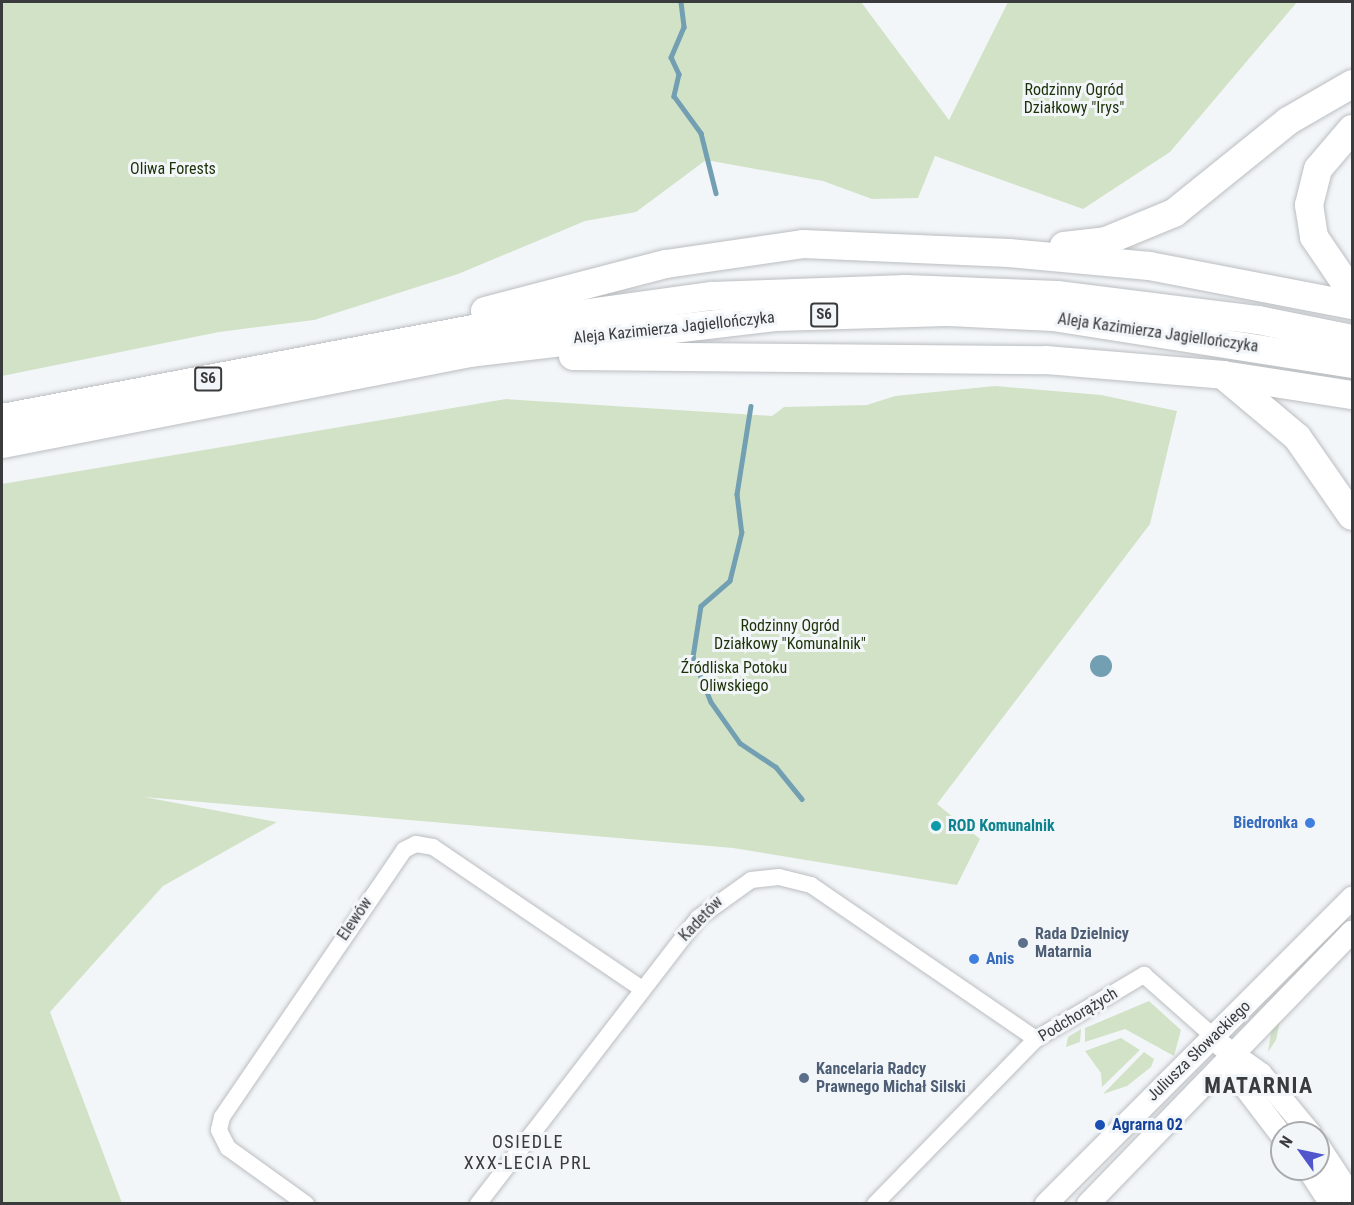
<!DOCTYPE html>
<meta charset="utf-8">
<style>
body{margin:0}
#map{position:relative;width:1354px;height:1205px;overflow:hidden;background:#f3f6f9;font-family:"Roboto Condensed",sans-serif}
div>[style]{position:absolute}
.green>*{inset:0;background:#d2e2c7}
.water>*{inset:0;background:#739fb3}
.round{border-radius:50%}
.stream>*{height:4.5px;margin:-2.25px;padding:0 2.25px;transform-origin:2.25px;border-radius:2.25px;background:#739fb3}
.roads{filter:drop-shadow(0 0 2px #bbbec1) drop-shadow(0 0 2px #bbbec1)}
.minor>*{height:16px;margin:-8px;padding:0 8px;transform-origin:8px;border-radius:8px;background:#fff}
.secondary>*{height:22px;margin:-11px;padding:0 11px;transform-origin:11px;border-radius:11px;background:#fff}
.motorway>*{height:28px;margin:-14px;padding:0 14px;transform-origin:14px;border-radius:14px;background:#fff}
.dots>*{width:16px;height:16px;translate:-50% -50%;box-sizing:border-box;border:3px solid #f3f6f9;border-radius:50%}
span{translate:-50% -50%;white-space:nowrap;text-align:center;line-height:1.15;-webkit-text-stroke:6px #f3f6f9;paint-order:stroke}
.shield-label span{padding:2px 4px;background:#f3f6f9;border:2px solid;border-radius:4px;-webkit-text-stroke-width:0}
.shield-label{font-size:15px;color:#3a3b3c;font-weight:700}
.park-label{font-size:16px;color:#1d3108}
.street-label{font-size:16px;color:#3a3b3c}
.shop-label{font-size:16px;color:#366cbe;font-weight:700}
.right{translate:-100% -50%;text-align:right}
.left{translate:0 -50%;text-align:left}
.culture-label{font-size:16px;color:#0d838f;font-weight:700}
.service-label{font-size:16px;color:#4e5e75;font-weight:700}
.transit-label{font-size:16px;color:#164399;font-weight:700}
.neighbourhood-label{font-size:18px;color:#3a3b3c;letter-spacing:1.5px}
.district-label{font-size:22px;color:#3a3b3c;font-weight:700;letter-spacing:1.5px}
.frame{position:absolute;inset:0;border:3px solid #3a3b3c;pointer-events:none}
.north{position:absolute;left:1270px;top:1121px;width:60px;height:60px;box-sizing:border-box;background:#f3f6f9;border:2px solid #a9abad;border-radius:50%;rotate:303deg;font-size:16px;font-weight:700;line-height:24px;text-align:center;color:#3a3b3c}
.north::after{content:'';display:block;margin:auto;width:21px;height:27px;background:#5156cd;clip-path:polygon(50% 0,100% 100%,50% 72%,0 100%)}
</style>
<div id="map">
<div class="green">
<i style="clip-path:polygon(2px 2px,861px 2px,949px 120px,1008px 2px,1297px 2px,1170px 152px,1083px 209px,935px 156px,918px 198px,872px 199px,823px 181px,706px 160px,636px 212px,585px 221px,458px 274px,314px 320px,219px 332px,2px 376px)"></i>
<i style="clip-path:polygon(995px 386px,1101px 395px,1177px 411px,1150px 524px,937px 804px,980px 839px,957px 885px,733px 848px,144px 797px,277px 822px,163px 886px,50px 1012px,122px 1203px,2px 1203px,2px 484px,506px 399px,772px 416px,784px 407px,867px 405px,895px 396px)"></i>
<i style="clip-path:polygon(1149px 1001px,1181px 1030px,1174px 1056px,1125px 1029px,1085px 1042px,1085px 1028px)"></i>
<i style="clip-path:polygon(1281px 1016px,1276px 1040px,1268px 1052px,1272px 1027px)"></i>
<i style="clip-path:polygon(1081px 1029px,1080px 1042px,1066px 1047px,1068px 1037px)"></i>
<i style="clip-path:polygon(1121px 1038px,1140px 1050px,1102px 1087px,1101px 1073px,1085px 1051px)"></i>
<i style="clip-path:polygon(1144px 1052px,1154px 1059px,1151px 1067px,1127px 1086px,1103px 1094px)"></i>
</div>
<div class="water">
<i class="round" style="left:1090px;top:655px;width:22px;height:22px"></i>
</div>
<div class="stream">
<i style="left:681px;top:2px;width:25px;rotate:83deg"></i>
<i style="left:684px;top:27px;width:33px;rotate:113deg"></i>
<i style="left:671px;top:57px;width:19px;rotate:65deg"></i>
<i style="left:679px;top:74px;width:23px;rotate:103deg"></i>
<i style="left:674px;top:96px;width:46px;rotate:53.9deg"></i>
<i style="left:701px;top:133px;width:62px;rotate:76deg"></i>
<i style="left:751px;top:406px;width:89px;rotate:99deg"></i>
<i style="left:737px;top:494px;width:38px;rotate:83deg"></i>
<i style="left:742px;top:532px;width:50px;rotate:103.8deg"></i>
<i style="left:730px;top:581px;width:38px;rotate:139deg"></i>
<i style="left:701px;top:606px;width:52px;rotate:98.9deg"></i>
<i style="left:693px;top:657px;width:48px;rotate:68.2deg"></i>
<i style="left:711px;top:702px;width:50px;rotate:54.7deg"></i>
<i style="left:740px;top:743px;width:43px;rotate:33.7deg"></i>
<i style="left:776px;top:767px;width:41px;rotate:50.9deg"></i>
</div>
<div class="roads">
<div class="minor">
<i style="left:306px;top:1204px;width:96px;rotate:-144.3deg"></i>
<i style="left:228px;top:1148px;width:20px;rotate:-117deg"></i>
<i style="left:219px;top:1130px;width:13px;rotate:-77deg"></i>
<i style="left:222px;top:1117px;width:323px;rotate:-55.7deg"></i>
<i style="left:404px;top:850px;width:13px;rotate:-27deg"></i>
<i style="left:416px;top:844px;width:17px;rotate:10deg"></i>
<i style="left:433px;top:847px;width:253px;rotate:34.2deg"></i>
<i style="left:478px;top:1204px;width:361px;rotate:-52.4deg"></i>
<i style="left:698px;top:918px;width:65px;rotate:-35.6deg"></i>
<i style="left:751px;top:880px;width:28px;rotate:-6deg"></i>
<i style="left:779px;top:877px;width:33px;rotate:14deg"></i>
<i style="left:811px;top:885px;width:273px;rotate:34.4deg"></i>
<i style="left:875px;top:1204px;width:231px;rotate:-45.7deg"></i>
<i style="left:1036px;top:1039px;width:126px;rotate:-30.7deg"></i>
<i style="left:1144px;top:975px;width:92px;rotate:41.5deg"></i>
</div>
<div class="secondary">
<i style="left:1222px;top:1046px;width:48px;rotate:35.7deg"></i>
<i style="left:1261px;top:1074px;width:77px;rotate:50.3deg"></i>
<i style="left:1231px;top:1055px;width:29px;rotate:70deg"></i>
<i style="left:1241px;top:1082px;width:68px;rotate:52.8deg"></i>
<i style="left:1318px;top:1145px;width:62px;rotate:56.8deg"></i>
<i style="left:1308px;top:1169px;width:42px;rotate:56.7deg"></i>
<i style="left:1046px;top:1204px;width:433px;rotate:-45deg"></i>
<i style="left:1088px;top:1204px;width:379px;rotate:-45.9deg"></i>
</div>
<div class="motorway">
<i style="left:1352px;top:129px;width:52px;rotate:130.4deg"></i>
<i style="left:1318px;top:169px;width:37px;rotate:104deg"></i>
<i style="left:1309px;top:205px;width:32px;rotate:81deg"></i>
<i style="left:1314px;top:237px;width:68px;rotate:55.8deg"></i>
<i style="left:1064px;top:246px;width:42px;rotate:-6.8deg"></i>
<i style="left:1106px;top:241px;width:74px;rotate:-22.4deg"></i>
<i style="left:1174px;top:213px;width:146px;rotate:-38.9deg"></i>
<i style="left:1288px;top:121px;width:74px;rotate:-30deg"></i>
<i style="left:485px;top:311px;width:187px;rotate:-14.6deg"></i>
<i style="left:666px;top:264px;width:138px;rotate:-8.3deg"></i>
<i style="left:803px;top:244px;width:206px;rotate:2.5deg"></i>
<i style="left:1009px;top:253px;width:141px;rotate:5.3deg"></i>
<i style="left:1149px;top:266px;width:207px;rotate:10.9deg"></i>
<i style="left:573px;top:356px;width:473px;rotate:0.5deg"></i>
<i style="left:1046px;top:360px;width:178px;rotate:4.8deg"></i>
<i style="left:1223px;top:375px;width:131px;rotate:8.8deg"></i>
<i style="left:1223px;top:375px;width:97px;rotate:40deg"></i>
<i style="left:1297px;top:437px;width:96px;rotate:55.2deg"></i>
<i style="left:2px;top:418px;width:486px;rotate:-10.7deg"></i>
<i style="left:480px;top:328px;width:234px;rotate:-7.9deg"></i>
<i style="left:712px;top:296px;width:194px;rotate:-2.1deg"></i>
<i style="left:906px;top:289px;width:151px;rotate:2.3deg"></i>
<i style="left:1057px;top:295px;width:203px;rotate:7.1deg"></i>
<i style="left:1258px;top:320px;width:96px;rotate:11.4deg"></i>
<i style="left:2px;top:444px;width:476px;rotate:-11deg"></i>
<i style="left:469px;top:353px;width:308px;rotate:-6.7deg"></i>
<i style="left:775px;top:317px;width:172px;rotate:-1.7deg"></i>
<i style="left:947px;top:312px;width:106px;rotate:2.7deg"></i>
<i style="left:1053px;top:317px;width:303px;rotate:8.9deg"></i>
</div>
</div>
<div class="dots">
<i style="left:1310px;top:823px;background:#3f7fe0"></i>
<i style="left:936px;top:826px;background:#0f9aa8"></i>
<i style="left:1023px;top:943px;background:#5c6f8a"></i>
<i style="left:974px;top:959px;background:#3f7fe0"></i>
<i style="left:804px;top:1078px;background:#5c6f8a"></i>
<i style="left:1100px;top:1125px;background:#1a4fb4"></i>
</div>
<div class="shield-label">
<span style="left:824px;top:315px">S6</span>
<span style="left:208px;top:379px">S6</span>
</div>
<div class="park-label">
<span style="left:1074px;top:99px">Rodzinny Ogród<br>Działkowy "Irys"</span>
<span style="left:173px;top:169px">Oliwa Forests</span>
<span style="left:790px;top:635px">Rodzinny Ogród<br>Działkowy "Komunalnik"</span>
<span style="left:734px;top:677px">Źródliska Potoku<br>Oliwskiego</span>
</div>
<div class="street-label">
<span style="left:674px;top:328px;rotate:-6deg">Aleja Kazimierza Jagiellończyka</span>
<span style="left:1158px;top:333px;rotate:8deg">Aleja Kazimierza Jagiellończyka</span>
<span style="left:355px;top:919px;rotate:-56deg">Elewów</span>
<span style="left:701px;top:919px;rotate:-46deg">Kadetów</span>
<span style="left:1078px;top:1015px;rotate:-31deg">Podchorążych</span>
<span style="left:1199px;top:1051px;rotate:-44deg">Juliusza Słowackiego</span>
</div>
<div class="shop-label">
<span class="right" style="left:1298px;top:823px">Biedronka</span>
<span class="left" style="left:986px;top:959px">Anis</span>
</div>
<div class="culture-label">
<span class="left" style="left:948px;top:826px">ROD Komunalnik</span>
</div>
<div class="service-label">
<span class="left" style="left:1035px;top:943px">Rada Dzielnicy<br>Matarnia</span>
<span class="left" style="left:816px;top:1078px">Kancelaria Radcy<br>Prawnego Michał Silski</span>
</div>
<div class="transit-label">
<span class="left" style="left:1112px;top:1125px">Agrarna 02</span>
</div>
<div class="neighbourhood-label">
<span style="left:528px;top:1153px">OSIEDLE<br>XXX-LECIA PRL</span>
</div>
<div class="district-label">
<span style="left:1259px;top:1086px">MATARNIA</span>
</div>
<div class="frame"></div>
<div class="north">N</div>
</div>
